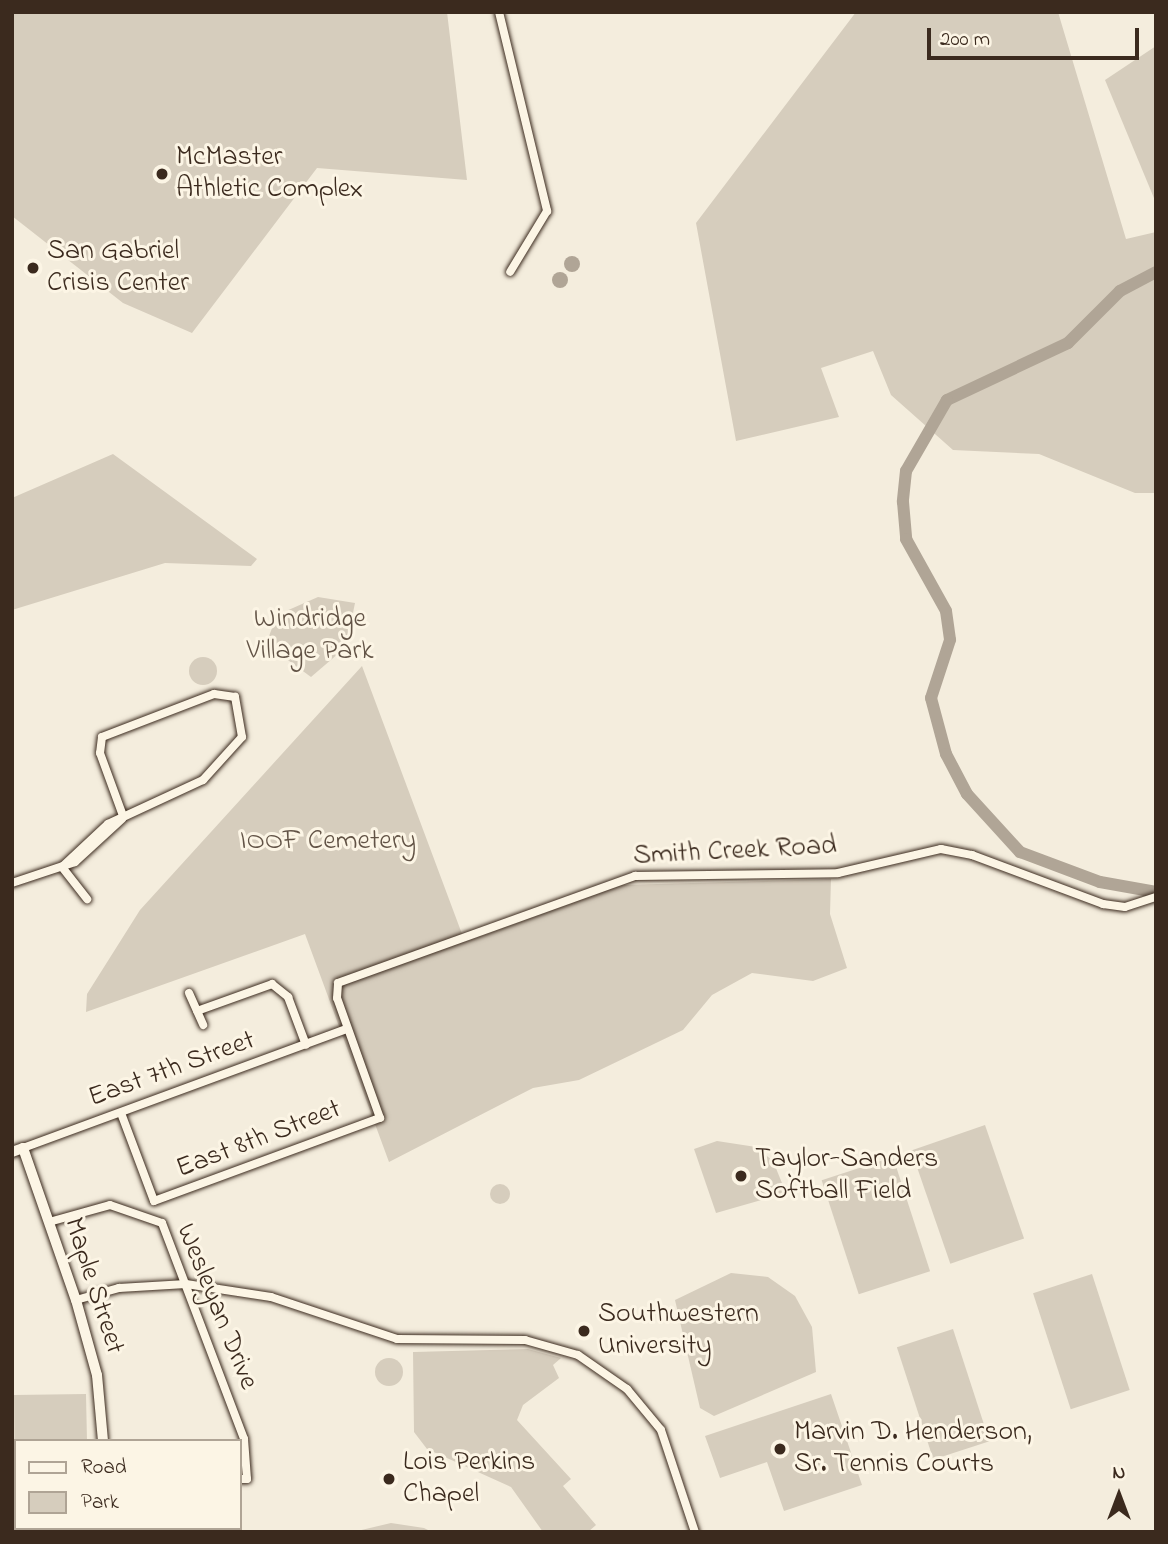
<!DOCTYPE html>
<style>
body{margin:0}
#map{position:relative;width:1168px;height:1544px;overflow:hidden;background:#f4eddd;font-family:"Indie Flower",sans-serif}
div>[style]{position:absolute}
.green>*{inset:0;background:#d6cdbd;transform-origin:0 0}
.round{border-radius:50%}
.water>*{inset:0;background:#b0a596}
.river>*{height:12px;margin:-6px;padding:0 6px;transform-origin:6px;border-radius:6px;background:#b0a596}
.roads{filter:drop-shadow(0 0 2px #3b2a1e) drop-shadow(0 0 2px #3b2a1e)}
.minor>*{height:8px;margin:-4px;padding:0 4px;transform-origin:4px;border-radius:4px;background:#fcf5e5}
.tertiary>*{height:10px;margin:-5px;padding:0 5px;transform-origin:5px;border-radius:5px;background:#fcf5e5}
.dots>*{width:19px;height:19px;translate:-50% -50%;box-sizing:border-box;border:4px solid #fcf5e5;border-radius:50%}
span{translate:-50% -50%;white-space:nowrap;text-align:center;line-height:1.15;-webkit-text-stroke:6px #fcf5e5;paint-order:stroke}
.poi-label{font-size:28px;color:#3b2a1e}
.left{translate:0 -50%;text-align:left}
.park-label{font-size:28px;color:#625346}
.street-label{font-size:28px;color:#3b2a1e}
.frame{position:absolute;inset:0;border:14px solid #3b2a1e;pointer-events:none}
.legend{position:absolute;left:14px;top:1439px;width:228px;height:91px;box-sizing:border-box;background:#fcf5e5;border:2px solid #afa495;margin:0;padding:9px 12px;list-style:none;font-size:21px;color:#3b2a1e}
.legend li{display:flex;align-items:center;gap:14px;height:35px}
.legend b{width:35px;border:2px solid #afa495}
.north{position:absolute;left:1084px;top:1460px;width:70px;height:70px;-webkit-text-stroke:5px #fcf5e5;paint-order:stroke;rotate:0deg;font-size:19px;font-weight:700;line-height:28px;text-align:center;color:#3b2a1e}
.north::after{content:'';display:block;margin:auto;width:24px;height:32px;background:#3b2a1e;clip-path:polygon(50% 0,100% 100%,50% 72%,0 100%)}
.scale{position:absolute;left:927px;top:28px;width:212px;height:32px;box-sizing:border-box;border:4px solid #3b2a1e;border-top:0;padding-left:9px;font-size:21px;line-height:24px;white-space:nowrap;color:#3b2a1e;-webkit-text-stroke:5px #fcf5e5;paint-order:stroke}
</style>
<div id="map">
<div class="green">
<i style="clip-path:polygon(447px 12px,467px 180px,317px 168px,192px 333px,123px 303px,12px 216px,13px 12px)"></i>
<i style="clip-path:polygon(856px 12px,1058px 12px,1126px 239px,1156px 232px,1156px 493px,1135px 493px,1039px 454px,953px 450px,891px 395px,873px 351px,821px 368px,839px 417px,736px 441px,696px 223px)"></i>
<i style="clip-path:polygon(1156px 46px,1156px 203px,1105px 80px)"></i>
<i style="clip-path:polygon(113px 454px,257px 559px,251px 566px,165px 563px,12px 610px,12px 498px)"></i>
<i style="clip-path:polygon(318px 597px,355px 603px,346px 647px,311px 677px,266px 644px,277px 615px)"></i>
<i class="round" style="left:189px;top:657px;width:28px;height:28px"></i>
<i style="clip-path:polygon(362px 666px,465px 942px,622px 885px,831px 879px,830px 914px,847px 968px,813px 981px,752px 973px,712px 995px,683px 1030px,579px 1080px,533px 1088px,389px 1162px,305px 934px,86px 1012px,87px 994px,140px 910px)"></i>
<i style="left:985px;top:1125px;width:120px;height:78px;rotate:71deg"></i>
<i style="clip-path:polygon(717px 1141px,756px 1147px,773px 1161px,786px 1193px,716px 1213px,694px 1149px)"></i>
<i style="left:893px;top:1157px;width:120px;height:75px;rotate:72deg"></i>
<i class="round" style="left:490px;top:1184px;width:20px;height:20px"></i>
<i style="clip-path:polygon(731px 1273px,768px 1277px,795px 1296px,812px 1327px,816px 1372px,714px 1416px,700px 1408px,675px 1300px)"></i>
<i style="left:1092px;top:1274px;width:122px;height:62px;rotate:72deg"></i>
<i style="left:953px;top:1329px;width:118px;height:59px;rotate:72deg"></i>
<i style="clip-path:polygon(528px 1349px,561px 1358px,553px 1365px,559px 1378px,523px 1405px,517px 1420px,571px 1479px,563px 1486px,596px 1525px,588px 1532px,543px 1532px,511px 1487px,427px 1449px,414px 1432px,413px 1352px)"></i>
<i class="round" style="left:375px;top:1358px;width:28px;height:28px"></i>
<i style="clip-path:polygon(86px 1394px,87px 1441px,16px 1441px,15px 1524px,14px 1395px)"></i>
<i style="clip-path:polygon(831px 1394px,862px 1485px,784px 1511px,767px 1462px,720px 1478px,705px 1436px)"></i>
<i style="clip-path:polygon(391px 1523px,424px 1528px,432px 1532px,353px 1532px)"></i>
</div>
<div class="water">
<i class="round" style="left:564px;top:256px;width:16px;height:16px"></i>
<i class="round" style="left:552px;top:272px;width:16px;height:16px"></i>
</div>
<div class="river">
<i style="left:1156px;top:272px;width:41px;rotate:152.2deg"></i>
<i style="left:1120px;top:291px;width:74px;rotate:135deg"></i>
<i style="left:1068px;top:343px;width:134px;rotate:154.8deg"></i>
<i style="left:947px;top:400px;width:82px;rotate:120deg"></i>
<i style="left:906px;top:471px;width:31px;rotate:96deg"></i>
<i style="left:903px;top:502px;width:37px;rotate:85deg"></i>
<i style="left:906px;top:539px;width:82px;rotate:60.9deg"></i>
<i style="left:946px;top:611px;width:29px;rotate:82deg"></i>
<i style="left:950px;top:640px;width:61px;rotate:108.1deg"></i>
<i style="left:931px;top:698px;width:58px;rotate:75deg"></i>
<i style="left:946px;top:754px;width:45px;rotate:62.3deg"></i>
<i style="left:967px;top:794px;width:79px;rotate:47.6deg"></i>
<i style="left:1020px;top:852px;width:85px;rotate:20.6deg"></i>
<i style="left:1100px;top:882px;width:57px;rotate:10.1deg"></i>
</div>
<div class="roads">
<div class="minor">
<i style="left:499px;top:12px;width:205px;rotate:76.4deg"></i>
<i style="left:547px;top:211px;width:71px;rotate:121.2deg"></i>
<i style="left:62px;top:867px;width:63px;rotate:-43.1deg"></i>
<i style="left:108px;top:824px;width:105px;rotate:-24.9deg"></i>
<i style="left:203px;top:780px;width:58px;rotate:-47.8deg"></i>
<i style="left:242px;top:737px;width:41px;rotate:-99.9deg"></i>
<i style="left:235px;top:697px;width:21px;rotate:-172deg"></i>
<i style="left:214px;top:694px;width:120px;rotate:159deg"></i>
<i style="left:102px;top:737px;width:16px;rotate:97deg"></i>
<i style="left:100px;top:753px;width:67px;rotate:69.9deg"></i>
<i style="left:62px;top:867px;width:41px;rotate:52deg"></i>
<i style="left:12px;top:883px;width:66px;rotate:-18.4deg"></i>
<i style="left:75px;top:862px;width:64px;rotate:-42.5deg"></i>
<i style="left:189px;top:993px;width:35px;rotate:66deg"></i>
<i style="left:197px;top:1011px;width:80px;rotate:-19.8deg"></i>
<i style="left:272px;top:984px;width:21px;rotate:39deg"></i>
<i style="left:288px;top:997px;width:51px;rotate:69.4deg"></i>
<i style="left:121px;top:1113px;width:94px;rotate:69.4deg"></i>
<i style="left:154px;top:1201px;width:241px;rotate:-20.2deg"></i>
<i style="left:380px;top:1118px;width:127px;rotate:-109.7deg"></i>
<i style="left:337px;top:998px;width:15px;rotate:-86deg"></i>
<i style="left:338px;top:983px;width:316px;rotate:-19.8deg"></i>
<i style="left:635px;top:876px;width:203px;rotate:-0.8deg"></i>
<i style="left:838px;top:873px;width:106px;rotate:-13.1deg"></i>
<i style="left:941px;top:849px;width:32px;rotate:11deg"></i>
<i style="left:972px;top:855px;width:140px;rotate:20.5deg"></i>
<i style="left:1103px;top:904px;width:22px;rotate:8deg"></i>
<i style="left:1125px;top:907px;width:33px;rotate:-18deg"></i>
<i style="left:23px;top:1148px;width:345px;rotate:-20.2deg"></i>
<i style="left:49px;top:1222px;width:63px;rotate:-15.6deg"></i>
<i style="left:110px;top:1205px;width:55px;rotate:19.1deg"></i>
<i style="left:162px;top:1223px;width:231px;rotate:69.2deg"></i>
<i style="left:244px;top:1439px;width:40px;rotate:85.7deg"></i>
<i style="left:247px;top:1479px;width:7px;rotate:180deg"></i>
<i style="left:76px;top:1300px;width:45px;rotate:-15.6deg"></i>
<i style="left:119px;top:1288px;width:67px;rotate:-3.4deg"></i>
<i style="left:186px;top:1284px;width:86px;rotate:8.7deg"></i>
<i style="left:271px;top:1297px;width:133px;rotate:18.4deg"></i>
<i style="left:397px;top:1339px;width:128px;rotate:0.4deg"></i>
<i style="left:525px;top:1340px;width:55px;rotate:15.8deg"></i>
<i style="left:578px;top:1355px;width:60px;rotate:34.8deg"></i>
<i style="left:627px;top:1389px;width:53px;rotate:50.3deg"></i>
<i style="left:661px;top:1430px;width:108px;rotate:71.6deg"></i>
</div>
<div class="tertiary">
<i style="left:12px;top:1152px;width:12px;rotate:-20deg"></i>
<i style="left:23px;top:1148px;width:161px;rotate:70.8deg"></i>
<i style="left:76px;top:1300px;width:78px;rotate:74.4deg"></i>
<i style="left:97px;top:1375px;width:66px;rotate:84.8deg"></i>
<i style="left:107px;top:1528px;width:4px;rotate:90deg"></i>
</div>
</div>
<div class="dots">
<i style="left:162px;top:174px;background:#3b2a1e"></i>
<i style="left:33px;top:268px;background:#3b2a1e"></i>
<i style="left:741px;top:1176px;background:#3b2a1e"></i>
<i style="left:584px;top:1331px;background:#3b2a1e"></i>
<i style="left:780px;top:1449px;background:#3b2a1e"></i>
<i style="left:389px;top:1479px;background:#3b2a1e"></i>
</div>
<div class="poi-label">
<span class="left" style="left:176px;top:174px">McMaster<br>Athletic Complex</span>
<span class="left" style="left:47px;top:268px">San Gabriel<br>Crisis Center</span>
<span class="left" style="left:755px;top:1176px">Taylor-Sanders<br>Softball Field</span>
<span class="left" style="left:598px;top:1331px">Southwestern<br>University</span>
<span class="left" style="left:794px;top:1449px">Marvin D. Henderson,<br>Sr. Tennis Courts</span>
<span class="left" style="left:403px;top:1479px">Lois Perkins<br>Chapel</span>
</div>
<div class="park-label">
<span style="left:310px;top:636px">Windridge<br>Village Park</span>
<span style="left:328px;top:842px">IOOF Cemetery</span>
</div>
<div class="street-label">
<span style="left:735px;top:852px;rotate:-3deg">Smith Creek Road</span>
<span style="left:172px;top:1070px;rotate:-20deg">East 7th Street</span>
<span style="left:259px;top:1140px;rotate:-21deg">East 8th Street</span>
<span style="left:93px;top:1286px;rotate:72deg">Maple Street</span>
<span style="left:216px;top:1307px;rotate:68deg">Wesleyan Drive</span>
</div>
<div class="frame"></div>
<ul class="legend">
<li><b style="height:9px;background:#fcf5e5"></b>Road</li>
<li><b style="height:19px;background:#d6cdbd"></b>Park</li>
</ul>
<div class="north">N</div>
<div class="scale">200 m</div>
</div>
